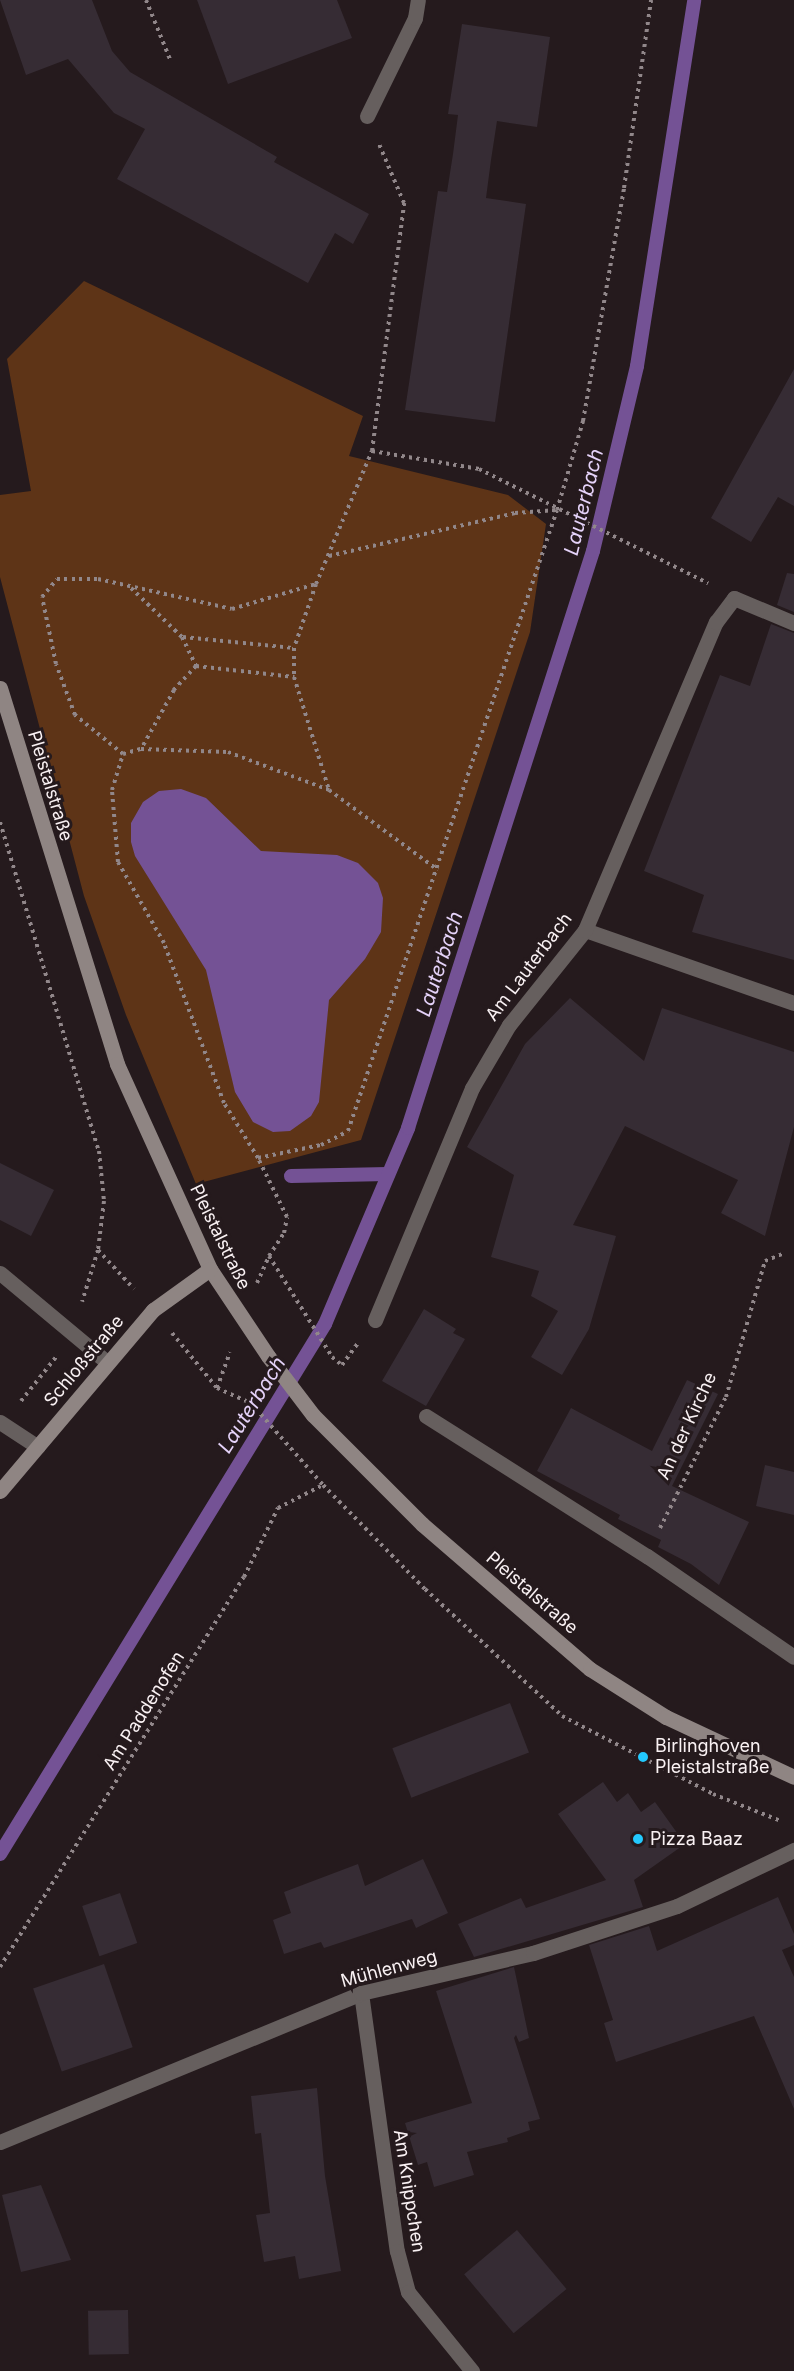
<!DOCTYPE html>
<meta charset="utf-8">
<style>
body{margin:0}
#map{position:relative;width:794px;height:2371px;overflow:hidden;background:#251a1d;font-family:Inter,sans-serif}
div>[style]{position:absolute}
.green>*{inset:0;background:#5e3417}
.water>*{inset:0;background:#745295}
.stream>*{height:14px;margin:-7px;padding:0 7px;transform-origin:7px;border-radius:7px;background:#745295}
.building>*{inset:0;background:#362c34;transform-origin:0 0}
.path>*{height:4px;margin-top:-2px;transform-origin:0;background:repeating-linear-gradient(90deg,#91878a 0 3px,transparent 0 7.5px)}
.lane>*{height:15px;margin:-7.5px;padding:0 7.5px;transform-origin:7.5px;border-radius:7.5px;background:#665f5e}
.street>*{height:15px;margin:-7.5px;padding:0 7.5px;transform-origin:7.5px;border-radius:7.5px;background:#665f5e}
.secondary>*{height:15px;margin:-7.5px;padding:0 7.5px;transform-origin:7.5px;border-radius:7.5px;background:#8f8583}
.dots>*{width:16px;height:16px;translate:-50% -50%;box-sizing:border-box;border:3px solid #251a1d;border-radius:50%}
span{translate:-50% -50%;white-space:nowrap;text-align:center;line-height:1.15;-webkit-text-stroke:6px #251a1d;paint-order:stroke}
.street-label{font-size:18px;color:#f9f1f3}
.poi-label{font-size:18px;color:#f9f1f3}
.left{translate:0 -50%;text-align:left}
.water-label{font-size:20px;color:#e5d3f9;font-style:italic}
</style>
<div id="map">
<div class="green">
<i style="clip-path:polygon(84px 281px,363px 416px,349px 456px,508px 495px,546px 524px,530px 632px,361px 1140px,196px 1184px,126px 1015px,84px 896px,0 577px,0 495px,31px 491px,7px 359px)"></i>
</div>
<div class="water">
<i style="clip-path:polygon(181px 789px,206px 798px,261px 851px,337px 855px,358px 863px,378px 883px,383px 898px,381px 932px,365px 959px,329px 1000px,319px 1102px,311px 1116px,290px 1131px,273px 1132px,253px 1122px,235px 1092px,206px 970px,135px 856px,131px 842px,131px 823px,143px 802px,159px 791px)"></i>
</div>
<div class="stream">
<i style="left:291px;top:1176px;width:97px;rotate:-1.2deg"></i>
<i style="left:0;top:1854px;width:622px;rotate:-58.48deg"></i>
<i style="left:325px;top:1324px;width:213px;rotate:-67deg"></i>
<i style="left:408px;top:1128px;width:606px;rotate:-72.22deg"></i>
<i style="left:593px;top:551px;width:190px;rotate:-76.6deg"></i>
<i style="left:637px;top:366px;width:370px;rotate:-81.1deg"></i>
</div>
<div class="building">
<i style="clip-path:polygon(0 0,92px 0,112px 51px,130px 72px,277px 157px,274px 162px,369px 214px,353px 244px,335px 233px,308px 283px,117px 179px,145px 129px,114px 113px,68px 59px,26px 75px)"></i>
<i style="clip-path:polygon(197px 0,337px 0,352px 38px,228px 84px)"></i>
<i style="clip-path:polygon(462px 24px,550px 37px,537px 127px,497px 121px,491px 160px,486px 198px,526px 204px,495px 422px,405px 410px,438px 191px,447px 192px,453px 154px,458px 115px,448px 114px)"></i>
<i style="clip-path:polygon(794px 369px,794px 506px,778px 497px,751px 542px,711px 518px)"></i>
<i style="clip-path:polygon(787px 573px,794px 574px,794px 612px,777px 605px)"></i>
<i style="clip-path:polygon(771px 624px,794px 633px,794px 960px,692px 932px,704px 895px,644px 871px,720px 675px,750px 686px)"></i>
<i style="clip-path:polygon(570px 998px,644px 1061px,662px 1008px,794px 1052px,794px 1127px,765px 1236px,721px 1213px,738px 1180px,625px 1126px,573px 1225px,616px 1236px,589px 1329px,562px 1375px,531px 1357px,558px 1311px,531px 1296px,539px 1271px,491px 1257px,514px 1175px,467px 1147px,525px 1044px)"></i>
<i style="clip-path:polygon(0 1163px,54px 1190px,31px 1236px,0 1220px)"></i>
<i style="clip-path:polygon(424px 1309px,456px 1329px,453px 1333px,465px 1339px,426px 1406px,382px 1381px)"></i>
<i style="clip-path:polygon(687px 1380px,718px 1394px,672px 1486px,749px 1522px,719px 1585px,691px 1564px,658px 1547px,661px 1540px,618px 1519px,620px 1515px,537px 1471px,571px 1408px,652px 1451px)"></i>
<i style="clip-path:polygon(765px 1465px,794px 1472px,794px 1515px,756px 1506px)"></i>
<i style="left:510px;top:1703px;width:53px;height:126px;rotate:69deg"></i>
<i style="clip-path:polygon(603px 1782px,617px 1802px,628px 1793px,641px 1812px,655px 1802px,685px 1844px,634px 1880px,643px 1907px,474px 1957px,458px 1924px,521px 1898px,526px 1908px,606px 1880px,558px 1814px)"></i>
<i style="clip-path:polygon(423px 1859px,448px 1913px,416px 1928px,412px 1919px,324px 1948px,321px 1942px,284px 1954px,273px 1920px,291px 1913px,284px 1892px,358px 1864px,365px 1886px)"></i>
<i style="left:120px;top:1893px;width:53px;height:40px;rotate:71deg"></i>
<i style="clip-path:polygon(778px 1897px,794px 1934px,794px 1945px,782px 1950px,794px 1977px,794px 2109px,754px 2016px,616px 2062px,604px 2023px,613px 2020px,589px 1945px,649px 1926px,657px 1951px)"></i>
<i style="left:104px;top:1964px;width:88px;height:75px;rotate:71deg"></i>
<i style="clip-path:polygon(514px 1967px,529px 2038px,519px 2042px,516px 2035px,514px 2038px,540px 2119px,528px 2122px,530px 2130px,507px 2138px,508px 2142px,467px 2152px,474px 2175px,434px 2187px,427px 2162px,418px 2165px,405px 2123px,472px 2103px,436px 1991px)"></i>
<i style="clip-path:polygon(317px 2088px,325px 2176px,341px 2271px,299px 2279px,295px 2256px,264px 2262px,256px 2215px,270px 2213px,261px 2133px,255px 2134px,251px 2096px)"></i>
<i style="clip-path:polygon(41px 2185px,71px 2260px,21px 2272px,2px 2195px)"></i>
<i style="left:517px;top:2230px;width:77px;height:69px;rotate:50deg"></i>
<i style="left:128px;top:2310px;width:44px;height:40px;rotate:89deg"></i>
</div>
<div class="path">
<i style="left:146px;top:0;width:67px;rotate:68deg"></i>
<i style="left:372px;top:451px;width:250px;rotate:-82.6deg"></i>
<i style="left:404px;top:203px;width:64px;rotate:-113deg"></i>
<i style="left:329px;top:556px;width:191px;rotate:-13deg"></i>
<i style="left:515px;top:513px;width:42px;rotate:-4.1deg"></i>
<i style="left:316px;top:584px;width:68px;rotate:109deg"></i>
<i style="left:294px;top:648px;width:29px;rotate:90deg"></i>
<i style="left:294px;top:677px;width:118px;rotate:72.8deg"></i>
<i style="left:131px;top:588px;width:71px;rotate:43.9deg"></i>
<i style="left:182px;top:637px;width:32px;rotate:64deg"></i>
<i style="left:196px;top:666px;width:33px;rotate:133deg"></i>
<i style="left:174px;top:690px;width:68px;rotate:119.2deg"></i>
<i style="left:183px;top:637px;width:112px;rotate:5.7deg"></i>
<i style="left:196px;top:666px;width:99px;rotate:6.4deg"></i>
<i style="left:123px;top:754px;width:19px;rotate:-16deg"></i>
<i style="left:141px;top:749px;width:87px;rotate:2deg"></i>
<i style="left:228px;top:752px;width:108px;rotate:20.6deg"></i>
<i style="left:329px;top:790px;width:135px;rotate:36.3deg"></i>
<i style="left:0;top:822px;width:344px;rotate:73.3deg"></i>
<i style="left:99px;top:1151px;width:50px;rotate:84.3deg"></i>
<i style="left:104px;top:1201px;width:49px;rotate:97deg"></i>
<i style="left:98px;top:1250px;width:54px;rotate:107.1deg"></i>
<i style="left:258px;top:1158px;width:65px;rotate:-121.7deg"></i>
<i style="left:224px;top:1103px;width:171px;rotate:-110.6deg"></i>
<i style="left:164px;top:943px;width:93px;rotate:-119.6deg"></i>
<i style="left:118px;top:862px;width:72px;rotate:-94.8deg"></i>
<i style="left:112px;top:790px;width:38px;rotate:-73deg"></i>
<i style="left:123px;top:754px;width:62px;rotate:-140.9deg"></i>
<i style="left:75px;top:715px;width:54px;rotate:-110.4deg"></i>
<i style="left:56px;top:664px;width:68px;rotate:-101.8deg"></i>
<i style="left:42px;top:597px;width:23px;rotate:-50deg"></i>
<i style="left:57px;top:579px;width:41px"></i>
<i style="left:98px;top:579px;width:137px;rotate:12.6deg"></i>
<i style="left:232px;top:609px;width:88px;rotate:-16.6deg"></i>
<i style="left:316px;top:584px;width:144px;rotate:-67.2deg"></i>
<i style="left:372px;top:451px;width:109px;rotate:9.5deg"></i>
<i style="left:479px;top:469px;width:256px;rotate:26.5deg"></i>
<i style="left:98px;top:1250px;width:53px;rotate:47.3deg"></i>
<i style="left:269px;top:1256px;width:119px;rotate:58deg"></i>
<i style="left:332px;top:1357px;width:13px;rotate:39deg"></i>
<i style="left:342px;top:1365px;width:26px;rotate:-54deg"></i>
<i style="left:257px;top:1283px;width:30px;rotate:-66deg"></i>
<i style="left:269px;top:1256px;width:27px;rotate:-57deg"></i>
<i style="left:284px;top:1233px;width:16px;rotate:-79deg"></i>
<i style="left:287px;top:1217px;width:66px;rotate:-116.2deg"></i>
<i style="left:258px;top:1158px;width:64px;rotate:-11.7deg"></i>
<i style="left:321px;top:1145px;width:30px;rotate:-27deg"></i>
<i style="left:348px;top:1131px;width:655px;rotate:-71.4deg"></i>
<i style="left:557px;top:510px;width:93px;rotate:-73.7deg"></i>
<i style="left:583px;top:421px;width:237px;rotate:-80deg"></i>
<i style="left:624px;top:188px;width:190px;rotate:-81.8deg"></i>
<i style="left:172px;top:1333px;width:71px;rotate:50.7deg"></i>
<i style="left:217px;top:1388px;width:37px;rotate:24deg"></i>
<i style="left:251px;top:1403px;width:109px;rotate:48.7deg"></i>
<i style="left:323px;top:1485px;width:146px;rotate:45.6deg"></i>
<i style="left:425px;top:1589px;width:187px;rotate:42.8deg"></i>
<i style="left:562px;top:1716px;width:170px;rotate:27.3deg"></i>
<i style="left:713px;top:1794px;width:73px;rotate:21.7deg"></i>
<i style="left:217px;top:1388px;width:38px;rotate:-70deg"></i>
<i style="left:21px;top:1401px;width:56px;rotate:-51.5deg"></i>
<i style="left:660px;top:1528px;width:147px;rotate:-63.3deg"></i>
<i style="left:726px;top:1397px;width:141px;rotate:-74deg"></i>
<i style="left:765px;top:1261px;width:22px;rotate:-22deg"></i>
<i style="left:0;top:1967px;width:460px;rotate:-58deg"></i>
<i style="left:244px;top:1577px;width:77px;rotate:-63.8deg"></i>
<i style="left:278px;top:1508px;width:51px;rotate:-27.1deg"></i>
</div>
<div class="lane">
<i style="left:0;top:1273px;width:139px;rotate:39.8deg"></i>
<i style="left:0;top:1422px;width:45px;rotate:33.3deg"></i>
</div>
<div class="street">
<i style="left:367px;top:116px;width:109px;rotate:-63.9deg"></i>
<i style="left:415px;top:18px;width:18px;rotate:-81deg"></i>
<i style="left:585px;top:930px;width:221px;rotate:19.3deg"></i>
<i style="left:375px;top:1320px;width:251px;rotate:-67.3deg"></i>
<i style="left:472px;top:1088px;width:73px;rotate:-59.6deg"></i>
<i style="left:509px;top:1025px;width:122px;rotate:-51.3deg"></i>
<i style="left:585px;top:930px;width:335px;rotate:-67deg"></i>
<i style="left:716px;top:622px;width:30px;rotate:-53deg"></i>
<i style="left:734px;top:598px;width:65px;rotate:22.6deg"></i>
<i style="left:426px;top:1416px;width:262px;rotate:32.4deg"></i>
<i style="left:647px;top:1556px;width:178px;rotate:34.5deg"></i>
<i style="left:361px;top:1993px;width:260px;rotate:82.1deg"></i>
<i style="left:397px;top:2251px;width:42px;rotate:75deg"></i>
<i style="left:408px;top:2292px;width:102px;rotate:51deg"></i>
<i style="left:0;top:2142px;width:391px;rotate:-22.4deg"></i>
<i style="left:361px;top:1993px;width:177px;rotate:-13.1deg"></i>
<i style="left:533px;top:1953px;width:151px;rotate:-18.1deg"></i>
<i style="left:677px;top:1906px;width:130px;rotate:-25.6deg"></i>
</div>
<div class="secondary">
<i style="left:0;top:688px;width:394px;rotate:72.7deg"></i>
<i style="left:117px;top:1064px;width:225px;rotate:65.6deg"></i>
<i style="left:210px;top:1269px;width:105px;rotate:56.3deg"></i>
<i style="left:268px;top:1356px;width:74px;rotate:52.7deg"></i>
<i style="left:313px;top:1415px;width:154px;rotate:45deg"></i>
<i style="left:422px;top:1524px;width:222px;rotate:40.8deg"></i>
<i style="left:590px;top:1669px;width:90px;rotate:32.3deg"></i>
<i style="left:666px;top:1717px;width:141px;rotate:25.1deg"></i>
<i style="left:0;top:1491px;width:237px;rotate:-49.8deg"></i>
<i style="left:153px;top:1310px;width:70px;rotate:-35.7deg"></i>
</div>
<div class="dots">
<i style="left:643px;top:1757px;background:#23c9fe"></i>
<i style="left:638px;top:1839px;background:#23c9fe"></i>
</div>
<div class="street-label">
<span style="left:50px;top:786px;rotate:73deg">Pleistalstraße</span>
<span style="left:529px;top:967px;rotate:-53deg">Am Lauterbach</span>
<span style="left:220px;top:1237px;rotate:64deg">Pleistalstraße</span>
<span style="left:84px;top:1361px;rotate:-50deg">Schloßstraße</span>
<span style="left:687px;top:1426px;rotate:-65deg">An der Kirche</span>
<span style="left:532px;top:1593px;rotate:41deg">Pleistalstraße</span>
<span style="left:144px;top:1711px;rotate:-58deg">Am Paddenofen</span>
<span style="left:389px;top:1969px;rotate:-15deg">Mühlenweg</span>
<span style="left:409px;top:2191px;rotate:81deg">Am Knippchen</span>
</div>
<div class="poi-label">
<span class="left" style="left:655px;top:1757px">Birlinghoven<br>Pleistalstraße</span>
<span class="left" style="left:650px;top:1839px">Pizza Baaz</span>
</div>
<div class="water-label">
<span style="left:584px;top:502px;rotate:-76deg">Lauterbach</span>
<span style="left:440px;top:964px;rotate:-72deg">Lauterbach</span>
<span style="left:252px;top:1405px;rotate:-58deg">Lauterbach</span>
</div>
</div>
